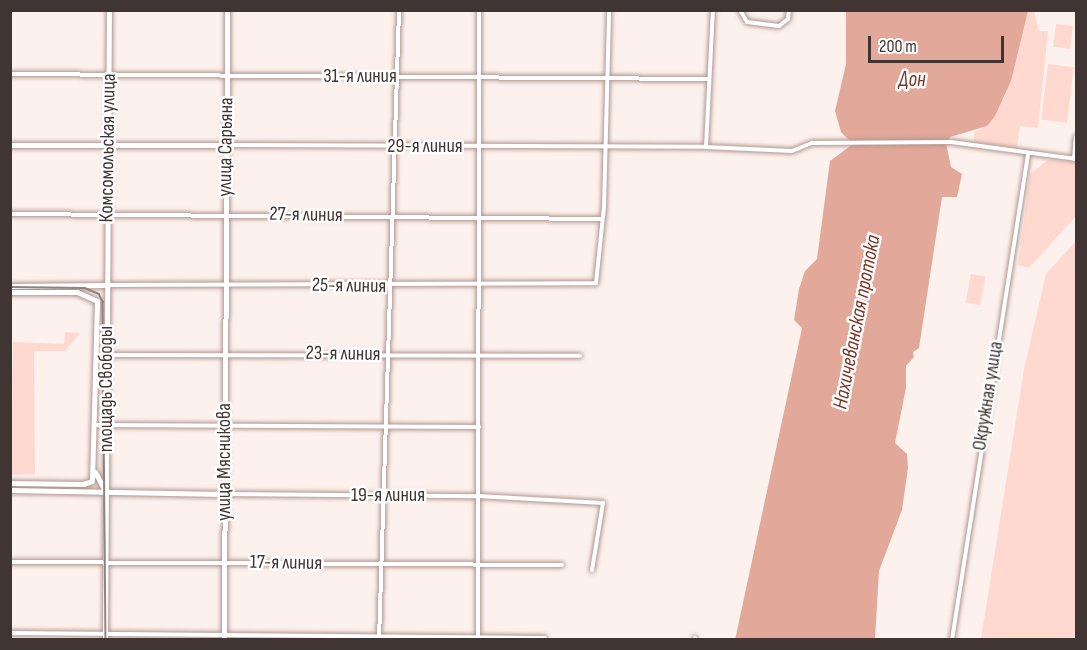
<!DOCTYPE html>
<meta charset="utf-8">
<style>
body{margin:0}
#map{position:relative;width:1087px;height:650px;overflow:hidden;background:#fdf1ee;font-family:"Sofia Sans Condensed",sans-serif}
div>[style]{position:absolute}
.green>*{inset:0;background:#ffd9d0;transform-origin:0 0}
.water>*{inset:0;background:#e2a89a}
.roads{filter:drop-shadow(0 0 2px #b0958f) drop-shadow(0 0 2px #b0958f)}
.street>*{height:4px;margin:-2px;padding:0 2px;transform-origin:2px;border-radius:2px;background:#fff}
.secondary>*{height:5px;margin:-2.5px;padding:0 2.5px;transform-origin:2.5px;border-radius:2.5px;background:#fff}
.tram>*{height:1.5px;margin:-0.75px;padding:0 0.75px;transform-origin:0.75px;border-radius:0.75px;background:#8f8380}
span{translate:-50% -50%;white-space:nowrap;text-align:center;line-height:1.15;-webkit-text-stroke:5px #fff;paint-order:stroke}
.street-label{font-size:20px;color:#403532}
.water-label{font-size:21px;color:#7a3425;font-style:italic}
.frame{position:absolute;inset:0;border:12px solid #403532;pointer-events:none}
.scale{position:absolute;left:868px;top:36px;width:136px;height:27px;box-sizing:border-box;border:3px solid #403532;border-top:0;padding-left:8px;font-size:18px;line-height:21px;white-space:nowrap;color:#403532;-webkit-text-stroke:4px #fff;paint-order:stroke}
</style>
<div id="map">
<div class="green">
<i style="clip-path:polygon(1028px 11px,1034px 11px,1039px 31px,1048px 31px,1038px 128px,1020px 126px,1017px 147px,1035px 151px,974px 142px,974px 132px,987px 126px,1005px 96px)"></i>
<i style="left:1056px;top:24px;width:17px;height:23px;rotate:7deg"></i>
<i style="left:1048px;top:64px;width:26px;height:56px;rotate:7deg"></i>
<i style="clip-path:polygon(1048px 160px,1076px 162px,1076px 216px,1029px 268px,1018px 265px,1030px 174px)"></i>
<i style="clip-path:polygon(1076px 241px,1076px 639px,981px 639px,1024px 369px,1046px 274px)"></i>
<i style="left:971px;top:274px;width:15px;height:29px;rotate:11deg"></i>
<i style="clip-path:polygon(65px 332px,80px 333px,65px 351px,34px 351px,35px 474px,11px 475px,13px 342px,64px 344px)"></i>
</div>
<div class="water">
<i style="clip-path:polygon(846px 11px,1028px 11px,1011px 81px,995px 116px,987px 126px,950px 137px,946px 143px,951px 167px,962px 174px,957px 197px,942px 197px,919px 348px,913px 352px,914px 357px,906px 366px,906px 388px,895px 443px,907px 454px,908px 468px,902px 510px,879px 571px,875px 639px,735px 640px,802px 328px,794px 320px,799px 289px,805px 271px,817px 259px,830px 161px,853px 144px,841px 132px,835px 111px,846px 64px)"></i>
</div>
<div class="roads">
<div class="street">
<i style="left:740px;top:10px;width:14px;rotate:60deg"></i>
<i style="left:747px;top:22px;width:32px;rotate:7deg"></i>
<i style="left:779px;top:26px;width:11px;rotate:-38deg"></i>
<i style="left:788px;top:19px;width:9px;rotate:-84deg"></i>
<i style="left:10px;top:74px;width:699px;rotate:0.41deg"></i>
<i style="left:227px;top:145px;width:479px;rotate:0.2deg"></i>
<i style="left:706px;top:147px;width:86px;rotate:2.7deg"></i>
<i style="left:792px;top:151px;width:22px;rotate:-22deg"></i>
<i style="left:812px;top:143px;width:139px;rotate:-0.4deg"></i>
<i style="left:951px;top:142px;width:126px;rotate:7.7deg"></i>
<i style="left:706px;top:147px;width:137px;rotate:-87.1deg"></i>
<i style="left:1074px;top:159px;width:22px;rotate:-85deg"></i>
<i style="left:10px;top:214px;width:592px;rotate:0.48deg"></i>
<i style="left:107px;top:285px;width:489px;rotate:-0.2deg"></i>
<i style="left:596px;top:283px;width:76px;rotate:-84deg"></i>
<i style="left:604px;top:207px;width:197px;rotate:-88.5deg"></i>
<i style="left:107px;top:355px;width:473px;rotate:0.1deg"></i>
<i style="left:96px;top:425px;width:383px;rotate:0.3deg"></i>
<i style="left:225px;top:494px;width:253px;rotate:0.5deg"></i>
<i style="left:478px;top:496px;width:125px;rotate:3.2deg"></i>
<i style="left:603px;top:503px;width:68px;rotate:99.3deg"></i>
<i style="left:10px;top:562px;width:552px;rotate:0.31deg"></i>
<i style="left:10px;top:633px;width:535px;rotate:0.54deg"></i>
<i style="left:379px;top:640px;width:630px;rotate:-88.18deg"></i>
<i style="left:478px;top:640px;width:630px;rotate:-89.91deg"></i>
<i style="left:695px;top:640px;width:2px;rotate:-90deg"></i>
<i style="left:952px;top:640px;width:492px;rotate:-81.1deg"></i>
</div>
<div class="secondary">
<i style="left:10px;top:145px;width:216px"></i>
<i style="left:10px;top:286px;width:96px;rotate:-0.6deg"></i>
<i style="left:10px;top:292px;width:67px"></i>
<i style="left:77px;top:292px;width:22px;rotate:24deg"></i>
<i style="left:95px;top:472px;width:21px;rotate:62deg"></i>
<i style="left:10px;top:483px;width:73px;rotate:0.8deg"></i>
<i style="left:83px;top:484px;width:9px;rotate:-18deg"></i>
<i style="left:92px;top:481px;width:180px;rotate:-88.4deg"></i>
<i style="left:10px;top:490px;width:213px;rotate:1.1deg"></i>
<i style="left:105px;top:640px;width:630px;rotate:-89.64deg"></i>
<i style="left:224px;top:640px;width:630px;rotate:-89.73deg"></i>
</div>
</div>
<div class="tram">
<i style="left:10px;top:287px;width:75px;rotate:0.8deg"></i>
<i style="left:85px;top:288px;width:15px;rotate:23deg"></i>
<i style="left:99px;top:294px;width:9px;rotate:63deg"></i>
<i style="left:103px;top:302px;width:338px;rotate:89.5deg"></i>
</div>
<div class="street-label">
<span style="left:360px;top:76px">31-я линия</span>
<span style="left:425px;top:146px">29-я линия</span>
<span style="left:226px;top:147px;rotate:-89deg">улица Сарьяна</span>
<span style="left:108px;top:148px;rotate:-89deg">Комсомольская улица</span>
<span style="left:306px;top:215px;rotate:1deg">27-я линия</span>
<span style="left:349px;top:286px;rotate:1deg">25-я линия</span>
<span style="left:343px;top:354px;rotate:1deg">23-я линия</span>
<span style="left:106px;top:389px;rotate:-90deg">площадь Свободы</span>
<span style="left:988px;top:396px;rotate:-81deg">Окружная улица</span>
<span style="left:224px;top:462px;rotate:-90deg">улица Мясникова</span>
<span style="left:388px;top:495px">19-я линия</span>
<span style="left:286px;top:563px;rotate:1deg">17-я линия</span>
</div>
<div class="water-label">
<span style="left:912px;top:80px">Дон</span>
<span style="left:857px;top:322px;rotate:-79deg">Нахичеванская протока</span>
</div>
<div class="frame"></div>
<div class="scale">200 m</div>
</div>
